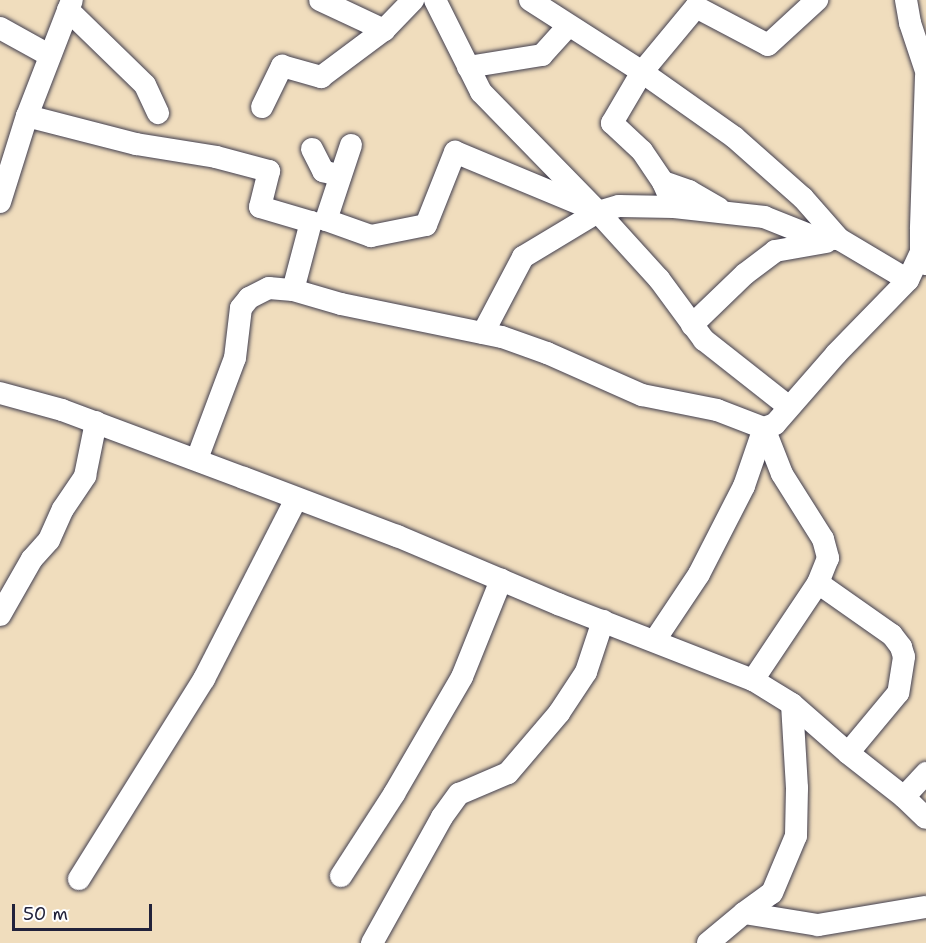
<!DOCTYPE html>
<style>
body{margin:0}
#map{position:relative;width:926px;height:943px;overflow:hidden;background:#f0ddbd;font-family:"Shantell Sans",sans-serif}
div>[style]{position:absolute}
.roads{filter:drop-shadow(0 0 2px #413e4e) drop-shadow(0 0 2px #413e4e)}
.minor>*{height:22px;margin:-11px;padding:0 11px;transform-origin:11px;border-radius:11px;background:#fff}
span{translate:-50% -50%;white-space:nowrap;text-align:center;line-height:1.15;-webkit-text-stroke:4.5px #fff;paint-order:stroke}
.scale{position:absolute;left:12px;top:904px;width:140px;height:27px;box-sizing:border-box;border:3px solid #22223b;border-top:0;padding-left:8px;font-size:18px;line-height:21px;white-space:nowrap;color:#22223b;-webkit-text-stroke:4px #fff;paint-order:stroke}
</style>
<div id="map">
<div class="roads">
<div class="minor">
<i style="left:320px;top:0;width:71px;rotate:25.1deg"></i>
<i style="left:435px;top:0;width:103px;rotate:63.4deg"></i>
<i style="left:481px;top:92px;width:168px;rotate:45.7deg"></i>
<i style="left:598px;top:212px;width:91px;rotate:47.7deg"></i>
<i style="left:659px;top:279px;width:76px;rotate:53.6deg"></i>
<i style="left:704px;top:340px;width:108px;rotate:38.2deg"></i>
<i style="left:530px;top:0;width:133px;rotate:32.7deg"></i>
<i style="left:642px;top:72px;width:113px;rotate:35.2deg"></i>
<i style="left:734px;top:137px;width:92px;rotate:41.5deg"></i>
<i style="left:803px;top:198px;width:55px;rotate:48.7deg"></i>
<i style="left:839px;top:239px;width:80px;rotate:30.7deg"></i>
<i style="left:906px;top:0;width:23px;rotate:80deg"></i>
<i style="left:910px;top:23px;width:51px;rotate:71.6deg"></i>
<i style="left:68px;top:10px;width:107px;rotate:44.2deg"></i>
<i style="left:145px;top:85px;width:31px;rotate:65deg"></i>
<i style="left:0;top:28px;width:56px;rotate:28.9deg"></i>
<i style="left:468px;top:67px;width:75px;rotate:-9.2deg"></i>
<i style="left:542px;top:55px;width:39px;rotate:-48deg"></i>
<i style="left:926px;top:76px;width:153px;rotate:91.9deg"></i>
<i style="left:921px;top:229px;width:23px;rotate:90deg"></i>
<i style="left:921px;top:252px;width:13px;rotate:67deg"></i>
<i style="left:262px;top:107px;width:46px;rotate:-64deg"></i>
<i style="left:282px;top:66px;width:41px;rotate:15.8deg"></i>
<i style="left:321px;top:77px;width:79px;rotate:-36.7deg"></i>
<i style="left:384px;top:30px;width:42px;rotate:-46deg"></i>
<i style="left:27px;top:116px;width:113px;rotate:14.4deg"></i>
<i style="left:136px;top:144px;width:81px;rotate:9.2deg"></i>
<i style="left:216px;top:157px;width:55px;rotate:14.8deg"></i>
<i style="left:269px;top:171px;width:37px;rotate:104deg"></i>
<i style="left:260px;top:207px;width:53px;rotate:16.4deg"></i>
<i style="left:311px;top:222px;width:70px;rotate:104.8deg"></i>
<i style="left:351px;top:145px;width:79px;rotate:108.4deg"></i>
<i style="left:326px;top:220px;width:48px;rotate:19.6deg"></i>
<i style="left:371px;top:236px;width:56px;rotate:-11.3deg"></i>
<i style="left:426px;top:225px;width:79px;rotate:-68.3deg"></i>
<i style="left:455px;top:152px;width:148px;rotate:22.6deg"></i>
<i style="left:312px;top:149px;width:25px;rotate:63deg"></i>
<i style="left:323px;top:171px;width:18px;rotate:16deg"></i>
<i style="left:663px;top:182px;width:28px;rotate:19deg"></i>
<i style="left:689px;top:191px;width:34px;rotate:30deg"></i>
<i style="left:0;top:202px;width:90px;rotate:-72.6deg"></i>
<i style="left:27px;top:116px;width:124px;rotate:-68.8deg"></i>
<i style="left:674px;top:207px;width:27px;rotate:-114deg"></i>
<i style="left:663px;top:182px;width:37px;rotate:-124deg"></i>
<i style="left:642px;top:151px;width:41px;rotate:-137deg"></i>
<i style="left:612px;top:123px;width:59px;rotate:-59.5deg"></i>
<i style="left:642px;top:72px;width:85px;rotate:-50.3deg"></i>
<i style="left:696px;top:7px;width:81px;rotate:27.8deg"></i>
<i style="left:768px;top:45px;width:67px;rotate:-42.6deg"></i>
<i style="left:692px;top:325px;width:74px;rotate:-43.9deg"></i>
<i style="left:745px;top:274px;width:38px;rotate:-37deg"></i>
<i style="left:775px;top:251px;width:52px;rotate:-10deg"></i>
<i style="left:483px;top:333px;width:86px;rotate:-62.2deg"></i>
<i style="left:523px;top:257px;width:87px;rotate:-31deg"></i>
<i style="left:598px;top:212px;width:22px;rotate:-16deg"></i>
<i style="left:619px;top:206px;width:55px;rotate:1deg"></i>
<i style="left:674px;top:207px;width:91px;rotate:6.3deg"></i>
<i style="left:764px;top:217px;width:54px;rotate:21.8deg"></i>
<i style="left:814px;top:237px;width:25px;rotate:5deg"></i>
<i style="left:0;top:393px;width:64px;rotate:15.3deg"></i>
<i style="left:62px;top:410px;width:194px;rotate:20.5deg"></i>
<i style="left:244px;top:478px;width:164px;rotate:20.8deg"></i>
<i style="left:397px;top:536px;width:175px;rotate:22.9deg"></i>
<i style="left:558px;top:604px;width:209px;rotate:21.3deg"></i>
<i style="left:753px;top:680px;width:46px;rotate:31.6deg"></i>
<i style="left:792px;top:704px;width:74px;rotate:41.2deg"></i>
<i style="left:848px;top:753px;width:71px;rotate:38.2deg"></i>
<i style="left:904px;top:797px;width:30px;rotate:44deg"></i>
<i style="left:197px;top:459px;width:108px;rotate:-69.4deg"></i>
<i style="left:235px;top:358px;width:50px;rotate:-83.2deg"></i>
<i style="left:241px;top:308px;width:13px;rotate:-51deg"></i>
<i style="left:249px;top:298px;width:22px;rotate:-27deg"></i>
<i style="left:269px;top:288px;width:24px;rotate:5deg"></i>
<i style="left:293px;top:290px;width:50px;rotate:16.3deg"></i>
<i style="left:341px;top:304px;width:164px;rotate:11.6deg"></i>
<i style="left:502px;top:337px;width:48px;rotate:19.6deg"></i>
<i style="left:547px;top:353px;width:104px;rotate:23.9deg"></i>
<i style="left:642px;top:395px;width:76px;rotate:11.3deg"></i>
<i style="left:717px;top:410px;width:50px;rotate:21deg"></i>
<i style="left:764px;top:428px;width:49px;rotate:68.6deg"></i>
<i style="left:782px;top:474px;width:77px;rotate:57.8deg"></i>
<i style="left:823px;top:539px;width:20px;rotate:75deg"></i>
<i style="left:828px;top:558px;width:27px;rotate:112deg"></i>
<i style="left:818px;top:583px;width:90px;rotate:35.1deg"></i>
<i style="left:892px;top:635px;width:15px;rotate:53deg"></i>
<i style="left:901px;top:647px;width:10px;rotate:73deg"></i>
<i style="left:904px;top:657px;width:36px;rotate:99deg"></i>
<i style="left:898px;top:693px;width:78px;rotate:129.8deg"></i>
<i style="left:0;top:615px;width:64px;rotate:-60.3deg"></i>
<i style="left:32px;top:559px;width:25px;rotate:-48deg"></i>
<i style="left:49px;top:540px;width:34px;rotate:-66deg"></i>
<i style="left:63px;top:509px;width:40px;rotate:-56deg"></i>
<i style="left:85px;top:476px;width:55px;rotate:-78.5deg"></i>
<i style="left:655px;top:640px;width:79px;rotate:-56.3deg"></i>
<i style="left:699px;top:574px;width:99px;rotate:-62.9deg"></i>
<i style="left:744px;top:486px;width:61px;rotate:-71deg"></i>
<i style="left:764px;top:428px;width:12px;rotate:-20deg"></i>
<i style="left:775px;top:424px;width:93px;rotate:-48.9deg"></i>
<i style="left:836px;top:354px;width:103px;rotate:-45.8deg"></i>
<i style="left:908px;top:280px;width:31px;rotate:-65deg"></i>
<i style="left:753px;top:680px;width:117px;rotate:-56.2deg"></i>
<i style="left:904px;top:797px;width:33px;rotate:-47deg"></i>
<i style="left:341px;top:876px;width:98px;rotate:-57.1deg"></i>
<i style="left:394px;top:794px;width:135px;rotate:-59.8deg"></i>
<i style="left:462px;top:677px;width:105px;rotate:-68.1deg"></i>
<i style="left:79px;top:879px;width:236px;rotate:-58deg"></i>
<i style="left:204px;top:679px;width:202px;rotate:-62.9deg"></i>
<i style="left:744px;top:913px;width:34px;rotate:-36deg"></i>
<i style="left:772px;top:893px;width:62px;rotate:-67.2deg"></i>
<i style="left:796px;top:836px;width:48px;rotate:-88.8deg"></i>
<i style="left:797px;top:788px;width:84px;rotate:-93.4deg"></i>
<i style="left:372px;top:943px;width:144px;rotate:-60.9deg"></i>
<i style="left:442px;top:817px;width:29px;rotate:-54deg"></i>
<i style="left:459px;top:794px;width:53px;rotate:-23.2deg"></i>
<i style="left:508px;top:773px;width:79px;rotate:-49.6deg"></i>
<i style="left:559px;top:713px;width:49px;rotate:-56.6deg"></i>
<i style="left:586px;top:672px;width:54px;rotate:-71.6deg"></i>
<i style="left:708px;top:943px;width:47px;rotate:-39.8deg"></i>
<i style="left:744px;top:913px;width:75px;rotate:9.2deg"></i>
<i style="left:818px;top:925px;width:109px;rotate:-9.5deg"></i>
</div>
</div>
<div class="scale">50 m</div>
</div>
